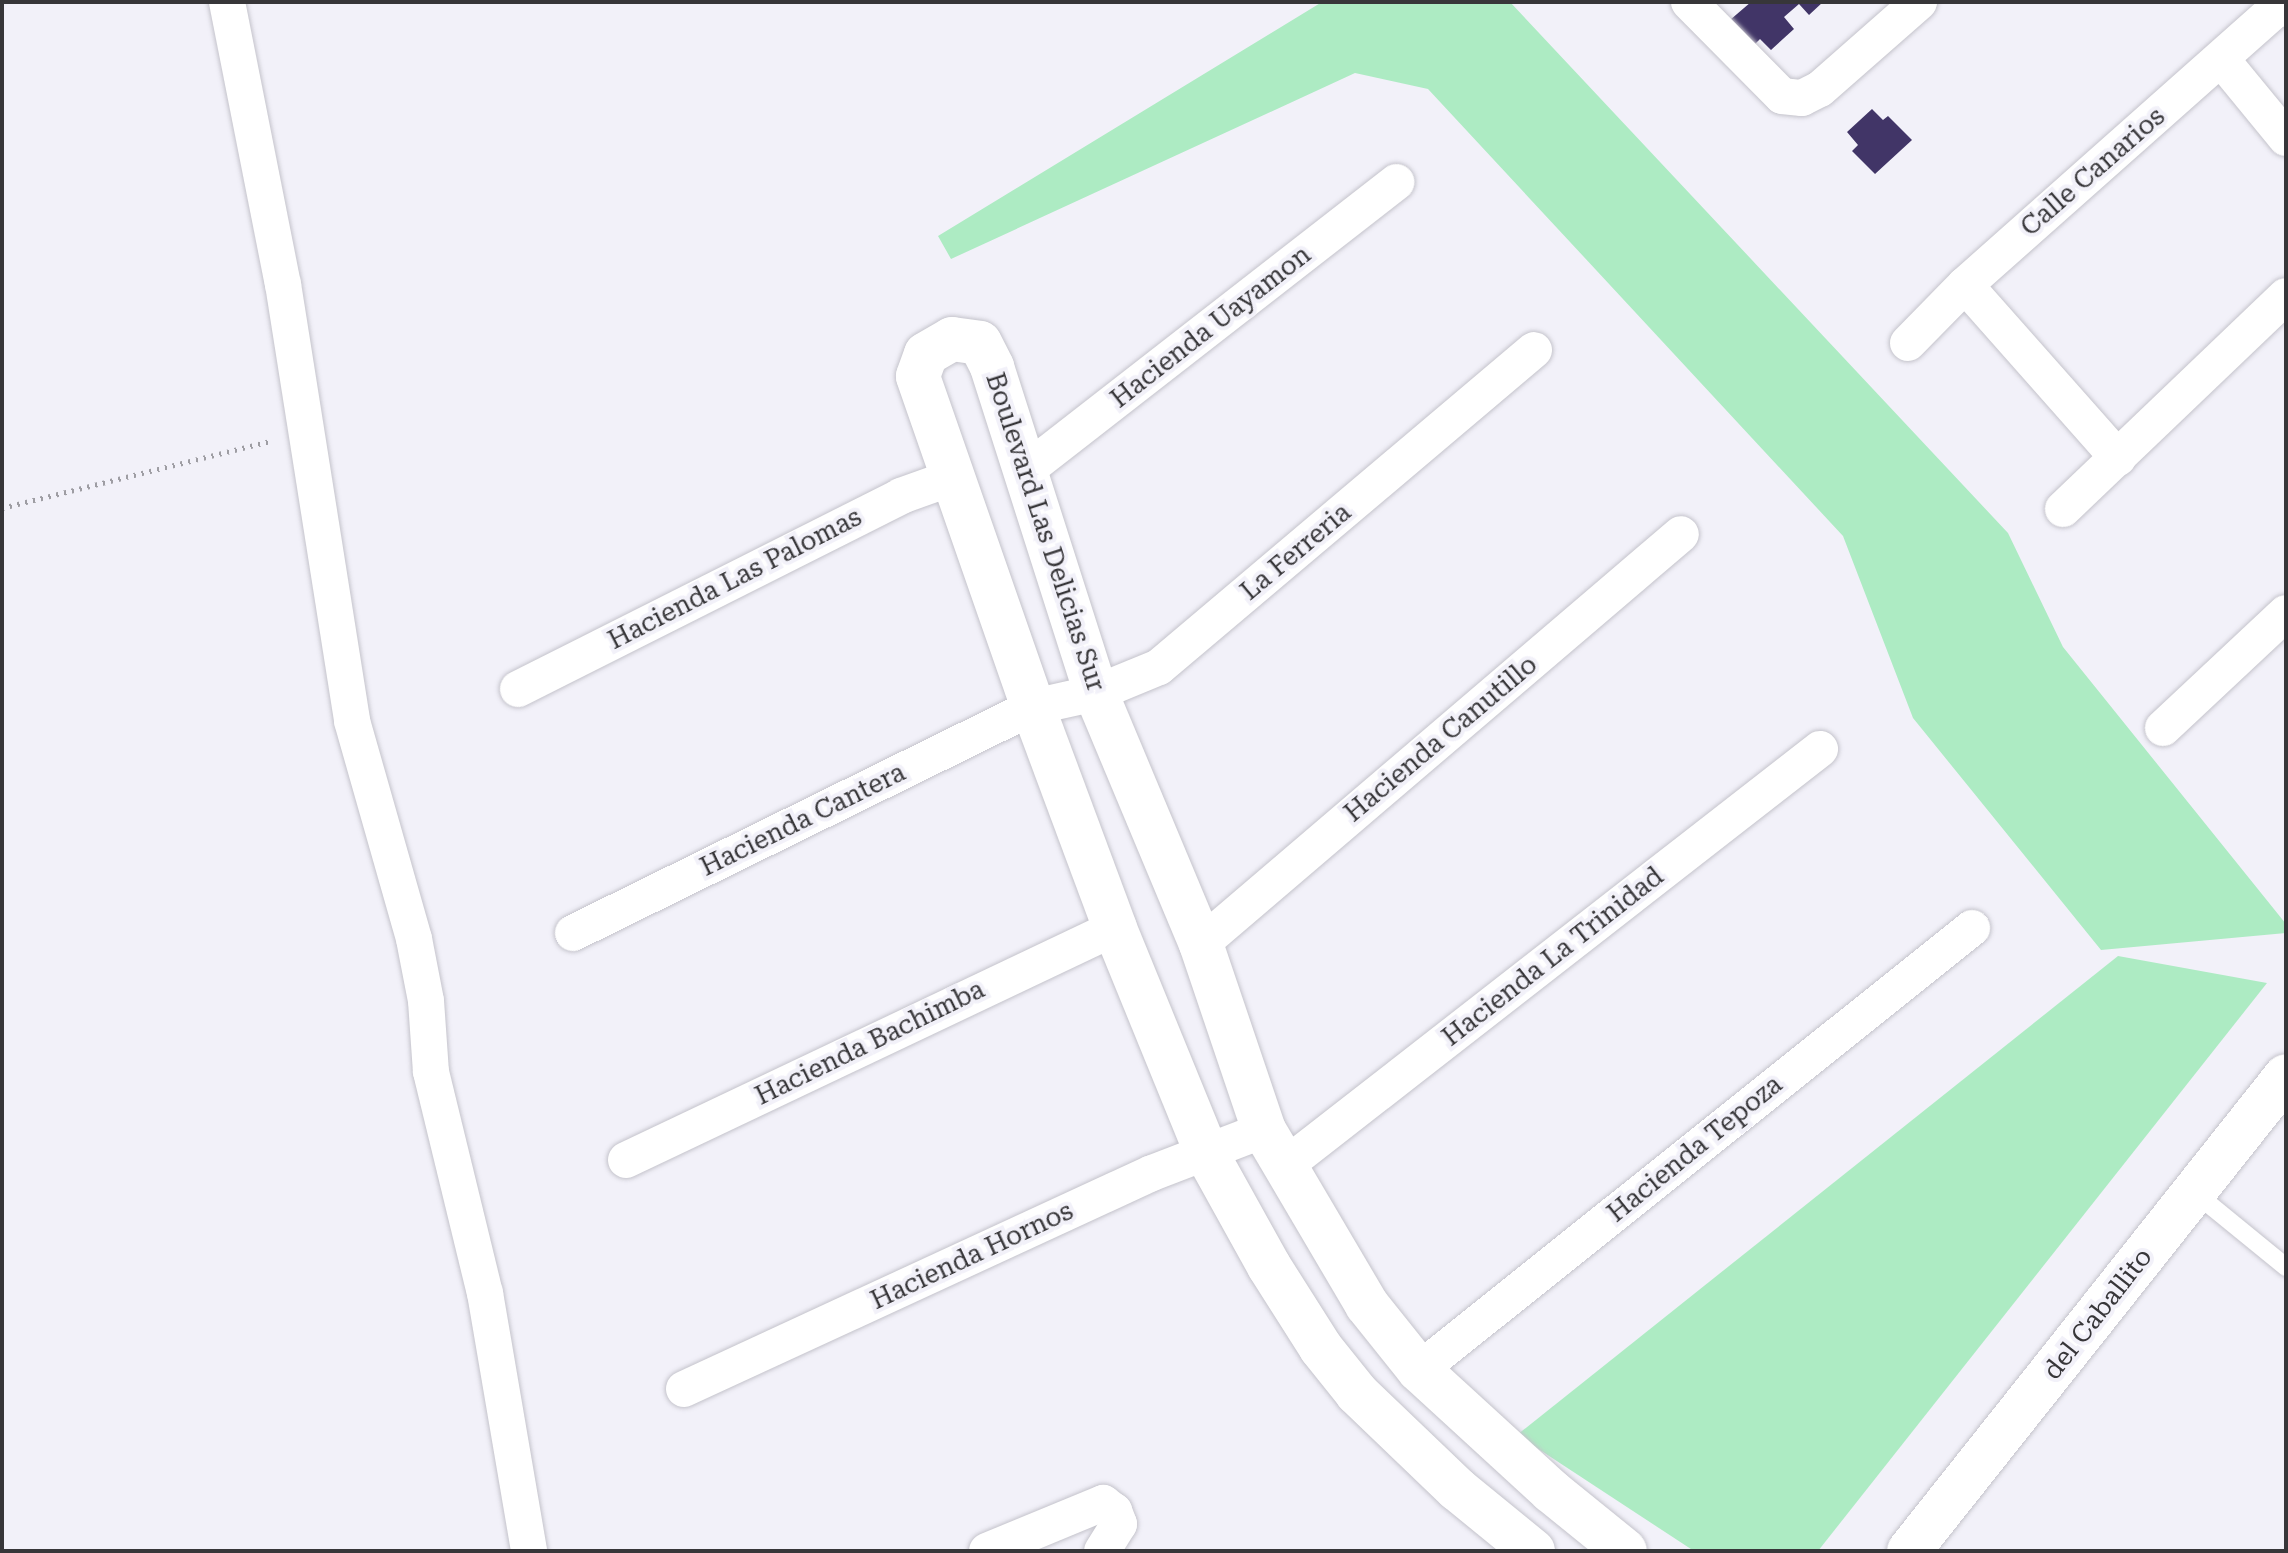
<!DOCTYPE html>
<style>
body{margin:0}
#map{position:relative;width:2288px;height:1553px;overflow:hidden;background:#f2f1f9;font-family:"Roboto Serif",serif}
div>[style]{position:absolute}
.green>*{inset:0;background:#adebc3}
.building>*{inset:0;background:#413567}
.path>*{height:5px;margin-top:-2.5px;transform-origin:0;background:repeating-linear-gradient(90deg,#9e9da3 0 2px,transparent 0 8px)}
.roads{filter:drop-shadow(0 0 2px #c4c3cb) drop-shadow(0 0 2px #c4c3cb)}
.service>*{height:18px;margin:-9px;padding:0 9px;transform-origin:9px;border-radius:9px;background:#fff}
.minor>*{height:36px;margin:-18px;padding:0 18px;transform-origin:18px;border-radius:18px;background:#fff}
.tertiary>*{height:44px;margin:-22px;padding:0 22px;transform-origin:22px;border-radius:22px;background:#fff}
span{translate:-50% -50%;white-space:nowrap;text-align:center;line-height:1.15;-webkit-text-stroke:8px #f2f1f9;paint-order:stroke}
.street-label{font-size:26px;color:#373639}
.frame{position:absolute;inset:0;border:4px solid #373639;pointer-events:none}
</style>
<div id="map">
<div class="green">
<i style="clip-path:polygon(1322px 2px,1510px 2px,2008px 533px,2063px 647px,2286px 924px,2286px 933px,2101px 950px,1913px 718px,1843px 536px,1428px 89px,1355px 73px,951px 259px,938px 236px)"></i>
<i style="clip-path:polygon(2118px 956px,2267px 983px,1818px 1551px,1694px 1551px,1517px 1435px)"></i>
</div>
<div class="building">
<i style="clip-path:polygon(1751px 2px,1823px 2px,1809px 15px,1799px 4px,1784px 17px,1794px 29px,1771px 50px,1760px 39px,1754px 45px,1730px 20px)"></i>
<i style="clip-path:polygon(1872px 109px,1883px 120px,1888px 116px,1912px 140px,1875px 174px,1852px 151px,1858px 145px,1847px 132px)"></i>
</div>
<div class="path">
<i style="left:2px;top:508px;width:276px;rotate:-14deg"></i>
</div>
<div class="roads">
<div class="service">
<i style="left:2194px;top:1192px;width:119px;rotate:39.2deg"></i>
</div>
<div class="minor">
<i style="left:227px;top:2px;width:288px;rotate:78.8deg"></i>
<i style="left:283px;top:284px;width:442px;rotate:81deg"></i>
<i style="left:352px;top:721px;width:227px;rotate:74.1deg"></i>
<i style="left:414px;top:939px;width:63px;rotate:79deg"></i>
<i style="left:426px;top:1001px;width:71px;rotate:86deg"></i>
<i style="left:431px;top:1072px;width:228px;rotate:76.3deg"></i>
<i style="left:485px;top:1293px;width:262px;rotate:80.3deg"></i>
<i style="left:1689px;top:2px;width:132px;rotate:45.3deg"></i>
<i style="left:1782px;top:96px;width:20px;rotate:6deg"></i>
<i style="left:1802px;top:98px;width:20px;rotate:-27deg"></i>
<i style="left:1820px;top:89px;width:132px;rotate:-41.3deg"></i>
<i style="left:2222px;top:60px;width:101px;rotate:50.6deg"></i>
<i style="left:1965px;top:285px;width:231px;rotate:48.5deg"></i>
<i style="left:1908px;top:343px;width:81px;rotate:-45.5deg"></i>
<i style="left:1965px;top:285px;width:426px;rotate:-41.6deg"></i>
<i style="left:1024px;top:472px;width:472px;rotate:-37.9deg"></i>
<i style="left:2063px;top:509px;width:308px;rotate:-43.7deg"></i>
<i style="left:518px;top:689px;width:429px;rotate:-26.7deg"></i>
<i style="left:901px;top:496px;width:56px;rotate:-19.7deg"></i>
<i style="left:2163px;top:728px;width:168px;rotate:-43.1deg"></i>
<i style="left:573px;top:933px;width:513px;rotate:-26.17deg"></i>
<i style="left:1033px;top:707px;width:65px;rotate:-12.5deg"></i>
<i style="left:1096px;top:693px;width:68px;rotate:-22.4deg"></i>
<i style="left:1159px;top:667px;width:491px;rotate:-40.2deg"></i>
<i style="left:1201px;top:944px;width:631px;rotate:-40.5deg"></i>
<i style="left:626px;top:1160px;width:541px;rotate:-25.38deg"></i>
<i style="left:1286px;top:1165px;width:677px;rotate:-37.92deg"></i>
<i style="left:1419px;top:1370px;width:708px;rotate:-38.63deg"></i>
<i style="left:684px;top:1389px;width:515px;rotate:-24.78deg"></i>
<i style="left:1152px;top:1173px;width:120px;rotate:-21deg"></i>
<i style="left:987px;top:1551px;width:126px;rotate:-22.5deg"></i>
<i style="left:1103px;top:1503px;width:14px;rotate:36deg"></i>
<i style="left:1114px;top:1511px;width:14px;rotate:69deg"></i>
<i style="left:1119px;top:1524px;width:32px;rotate:122deg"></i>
</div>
<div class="tertiary">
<i style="left:2283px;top:2px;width:4px;rotate:45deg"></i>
<i style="left:1533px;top:1551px;width:98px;rotate:-140.8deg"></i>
<i style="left:1457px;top:1489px;width:139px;rotate:-136.2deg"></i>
<i style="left:1357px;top:1393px;width:58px;rotate:-128.7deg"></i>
<i style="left:1321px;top:1348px;width:97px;rotate:-122.4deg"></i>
<i style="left:1269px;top:1266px;width:128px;rotate:-119deg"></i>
<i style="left:1207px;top:1154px;width:244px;rotate:-112.2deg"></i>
<i style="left:1115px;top:928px;width:236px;rotate:-110.4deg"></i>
<i style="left:1033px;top:707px;width:350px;rotate:-109.2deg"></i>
<i style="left:918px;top:376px;width:23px;rotate:-70deg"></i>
<i style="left:926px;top:354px;width:30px;rotate:-30deg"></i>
<i style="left:952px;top:339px;width:28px;rotate:8deg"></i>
<i style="left:980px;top:343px;width:27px;rotate:63deg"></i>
<i style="left:992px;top:367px;width:342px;rotate:72.3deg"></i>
<i style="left:1096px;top:693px;width:272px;rotate:67.3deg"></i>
<i style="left:1201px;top:944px;width:196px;rotate:71.3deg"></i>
<i style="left:1264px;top:1130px;width:203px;rotate:59.5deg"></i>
<i style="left:1367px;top:1305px;width:83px;rotate:51.3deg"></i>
<i style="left:1419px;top:1370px;width:179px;rotate:42.5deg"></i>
<i style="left:1551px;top:1491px;width:95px;rotate:39deg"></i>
<i style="left:1909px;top:1551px;width:606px;rotate:-51.56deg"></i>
</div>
</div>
<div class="street-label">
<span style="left:2093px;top:172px;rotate:-41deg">Calle Canarios</span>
<span style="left:1211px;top:327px;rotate:-38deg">Hacienda Uayamon</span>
<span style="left:1045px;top:532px;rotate:72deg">Boulevard Las Delicias Sur</span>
<span style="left:1296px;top:552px;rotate:-40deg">La Ferreria</span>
<span style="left:735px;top:579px;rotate:-27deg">Hacienda Las Palomas</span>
<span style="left:1441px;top:739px;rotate:-40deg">Hacienda Canutillo</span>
<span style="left:803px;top:820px;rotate:-26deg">Hacienda Cantera</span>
<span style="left:1553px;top:957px;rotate:-38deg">Hacienda La Trinidad</span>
<span style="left:870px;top:1043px;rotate:-26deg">Hacienda Bachimba</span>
<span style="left:1695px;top:1149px;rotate:-39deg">Hacienda Tepoza</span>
<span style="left:972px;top:1256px;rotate:-25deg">Hacienda Hornos</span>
<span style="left:2098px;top:1314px;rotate:-52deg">del Caballito</span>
</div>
<div class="frame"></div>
</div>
